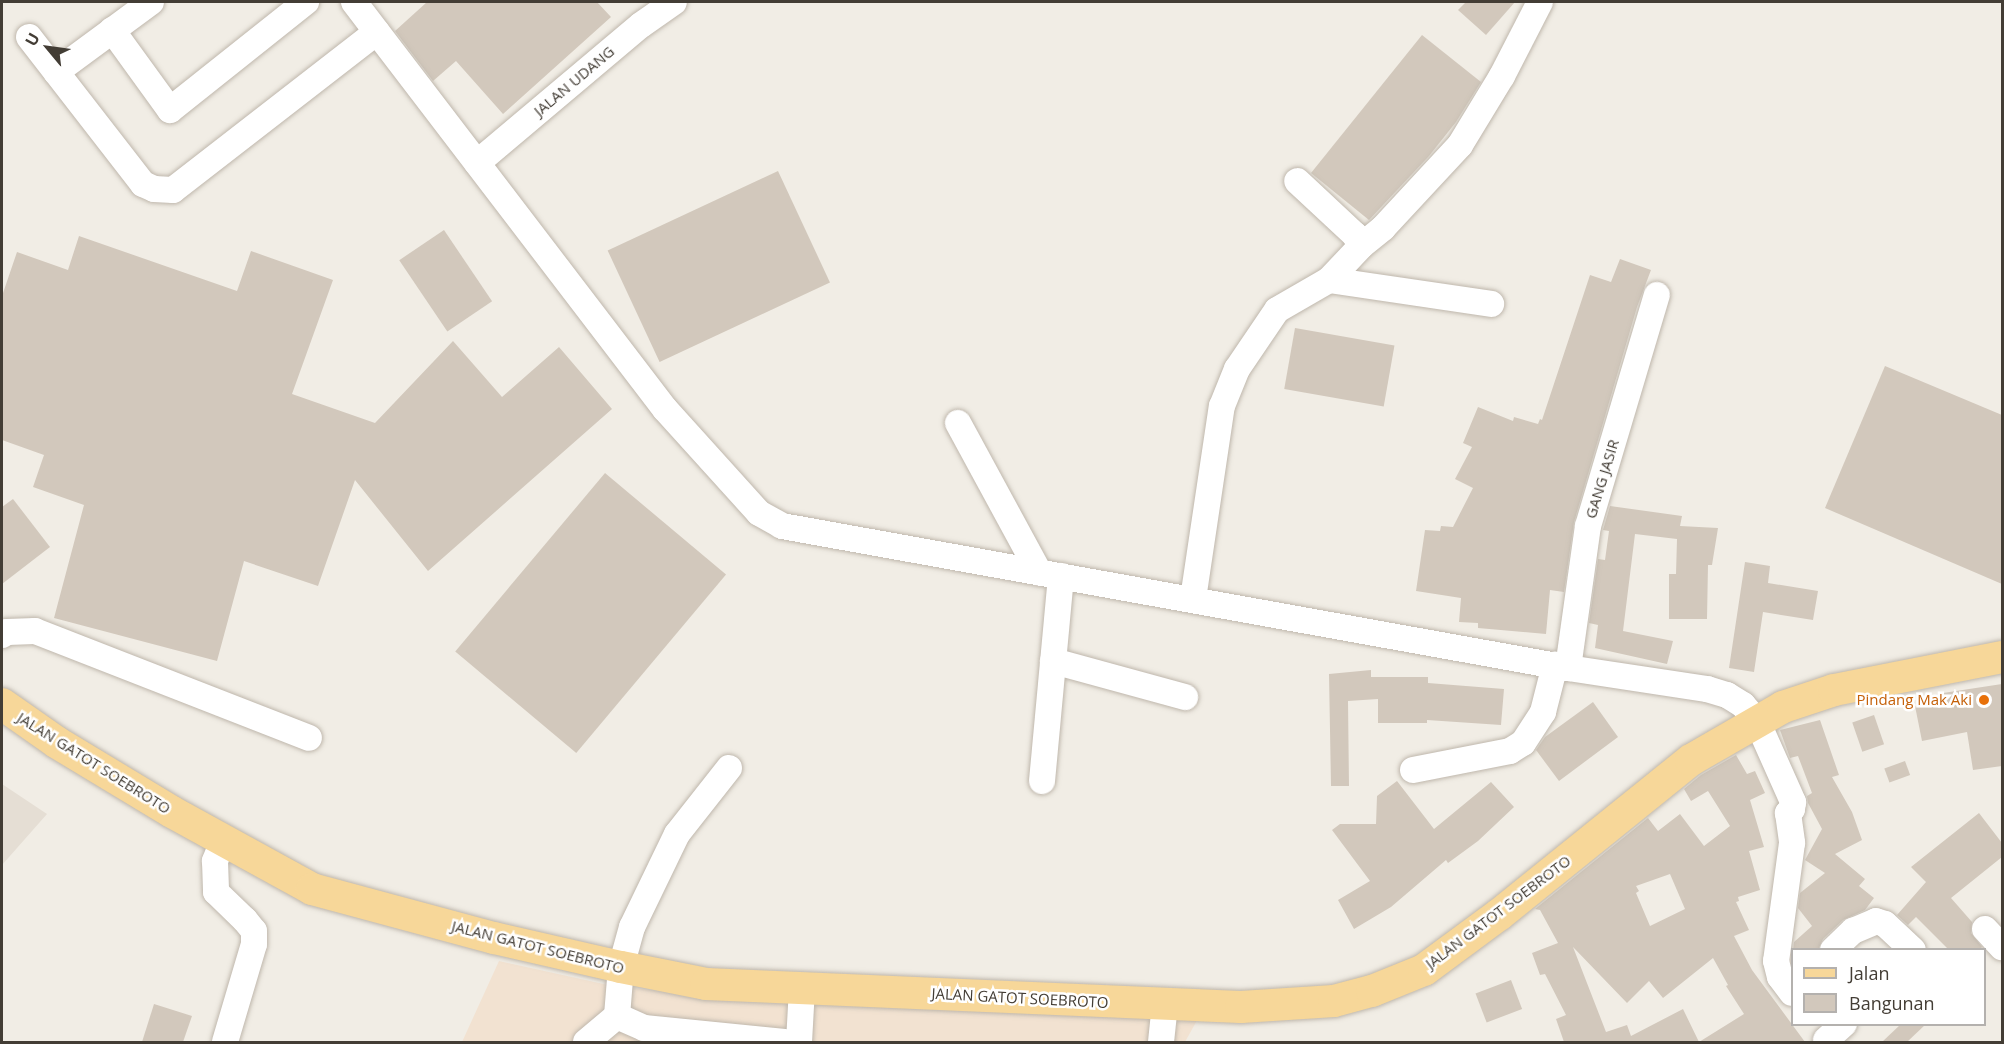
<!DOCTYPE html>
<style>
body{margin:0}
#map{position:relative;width:2004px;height:1044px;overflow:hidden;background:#f1ede5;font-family:"Open Sans",sans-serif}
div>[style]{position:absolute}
.residential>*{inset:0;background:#e5ded4}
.commercial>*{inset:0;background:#f2e2d1}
.building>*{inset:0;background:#d2c8bc;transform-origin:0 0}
.roads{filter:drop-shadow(0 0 2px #bfb7ac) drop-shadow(0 0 2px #bfb7ac)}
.minor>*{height:26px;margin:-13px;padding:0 13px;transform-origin:13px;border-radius:13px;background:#fff}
.major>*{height:32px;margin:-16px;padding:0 16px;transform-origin:16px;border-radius:16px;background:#f7d799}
.dots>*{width:16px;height:16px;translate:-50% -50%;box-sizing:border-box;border:3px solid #fff;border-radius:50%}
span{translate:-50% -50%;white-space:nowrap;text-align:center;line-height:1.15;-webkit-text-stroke:5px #fff;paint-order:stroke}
.street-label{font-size:15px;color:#433d35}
.food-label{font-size:15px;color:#c56008}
.right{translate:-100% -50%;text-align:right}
.frame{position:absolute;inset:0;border:3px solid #433d35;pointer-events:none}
.legend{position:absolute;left:1791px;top:948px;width:195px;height:78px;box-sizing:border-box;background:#fff;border:2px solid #b4b1ae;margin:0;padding:8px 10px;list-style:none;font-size:18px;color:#433d35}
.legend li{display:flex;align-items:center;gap:12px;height:30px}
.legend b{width:30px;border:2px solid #b4b1ae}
.north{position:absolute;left:18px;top:18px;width:60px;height:60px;-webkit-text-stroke:4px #fff;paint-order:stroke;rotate:299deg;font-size:16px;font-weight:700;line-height:24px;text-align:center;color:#433d35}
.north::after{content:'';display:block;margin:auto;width:21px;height:27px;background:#433d35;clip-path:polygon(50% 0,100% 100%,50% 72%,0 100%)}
</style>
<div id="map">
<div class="residential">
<i style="clip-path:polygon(2px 784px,47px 814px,2px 865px)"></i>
</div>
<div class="commercial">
<i style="clip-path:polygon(499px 961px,608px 985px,709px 997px,1200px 1015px,1185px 1042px,462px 1042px)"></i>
</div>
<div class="building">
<i style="clip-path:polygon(427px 2px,597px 2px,611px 17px,503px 114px,456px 61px,433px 81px,395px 31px)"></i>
<i style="clip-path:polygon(1466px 2px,1515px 2px,1486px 35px,1458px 10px)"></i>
<i style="clip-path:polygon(1422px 35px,1481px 82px,1456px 122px,1429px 156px,1369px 220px,1311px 173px)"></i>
<i style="left:778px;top:171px;width:123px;height:188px;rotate:65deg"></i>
<i style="left:444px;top:230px;width:86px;height:54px;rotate:56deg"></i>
<i style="clip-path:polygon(79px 236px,237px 291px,251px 251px,333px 280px,292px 394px,375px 423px,453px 341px,502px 397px,559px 347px,612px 409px,428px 571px,355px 480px,318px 586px,244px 561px,217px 661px,54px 618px,84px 505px,33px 487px,44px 455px,2px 440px,2px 296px,17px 252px,68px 270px)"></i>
<i style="clip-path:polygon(1620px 259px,1651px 270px,1637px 307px,1574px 522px,1564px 592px,1550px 590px,1546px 634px,1478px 628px,1478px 623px,1459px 622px,1461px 598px,1416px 591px,1425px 530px,1440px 531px,1441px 526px,1453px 527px,1473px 488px,1455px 479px,1472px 447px,1463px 443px,1478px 407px,1513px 421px,1514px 417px,1538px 424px,1540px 419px,1542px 420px,1590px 275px,1611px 282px)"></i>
<i style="left:1295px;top:328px;width:101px;height:62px;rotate:10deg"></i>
<i style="clip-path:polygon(1885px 366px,2002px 415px,2002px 584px,1825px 508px)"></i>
<i style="left:605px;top:473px;width:158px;height:233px;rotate:40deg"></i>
<i style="clip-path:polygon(13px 499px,50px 547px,2px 584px,2px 507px)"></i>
<i style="clip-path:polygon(1610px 506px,1682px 516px,1680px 526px,1718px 528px,1712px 565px,1708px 565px,1707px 619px,1669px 619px,1669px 574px,1676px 574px,1677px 539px,1635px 534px,1623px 631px,1673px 641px,1667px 664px,1595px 648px,1598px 625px,1589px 623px,1598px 559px,1605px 560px,1609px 531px,1603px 530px)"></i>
<i style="clip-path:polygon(1745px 562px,1770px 566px,1768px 583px,1818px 591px,1813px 620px,1763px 612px,1754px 672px,1729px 668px)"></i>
<i style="clip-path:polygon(1371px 670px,1371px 677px,1428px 677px,1428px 683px,1504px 689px,1501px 725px,1427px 720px,1427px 723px,1378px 723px,1378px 699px,1348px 701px,1349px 786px,1331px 786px,1329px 674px)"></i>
<i style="clip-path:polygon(2002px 684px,2002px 766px,1973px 770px,1967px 732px,1922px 741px,1915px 706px,1944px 700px,1943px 693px)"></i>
<i style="clip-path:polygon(1593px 702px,1618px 737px,1559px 781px,1536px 750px,1545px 737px)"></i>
<i style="left:1874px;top:715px;width:31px;height:23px;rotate:71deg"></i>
<i style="clip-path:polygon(1820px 720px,1839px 775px,1832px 777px,1852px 812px,1862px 840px,1835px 854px,1865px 879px,1859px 886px,1874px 898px,1865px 910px,1843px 920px,1823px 939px,1818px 950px,1793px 950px,1794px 942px,1812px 926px,1798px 908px,1800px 893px,1825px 873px,1805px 860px,1822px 829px,1808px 803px,1807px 796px,1812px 793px,1798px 756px,1790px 758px,1780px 730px)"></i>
<i style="clip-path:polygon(evenodd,1736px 755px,1747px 774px,1755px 771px,1765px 793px,1750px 800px,1764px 847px,1749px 851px,1760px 890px,1738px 897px,1739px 901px,1736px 902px,1749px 930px,1734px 936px,1752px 970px,1805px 1042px,1564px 1042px,1556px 1019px,1566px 1015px,1545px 974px,1540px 975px,1532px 953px,1558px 943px,1540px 910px,1535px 909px,1648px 818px,1658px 831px,1680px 814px,1704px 846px,1730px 826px,1708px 791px,1691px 801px,1684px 789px,1701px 775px,1736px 755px,1670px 874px,1685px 909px,1650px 926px,1636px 893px,1639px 891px,1636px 886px,1670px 874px,1736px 755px,1573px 947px,1627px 1003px,1649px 981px,1663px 998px,1713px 958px,1728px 985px,1726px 986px,1744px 1014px,1699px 1042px,1683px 1009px,1631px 1036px,1627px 1025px,1606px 1032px,1573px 947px)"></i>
<i style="left:1905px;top:761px;width:15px;height:22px;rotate:70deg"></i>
<i style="clip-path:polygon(1397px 781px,1434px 829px,1491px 782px,1514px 807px,1478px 841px,1448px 863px,1446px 860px,1391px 907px,1354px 929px,1338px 900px,1370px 881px,1332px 830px,1340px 824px,1376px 824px,1377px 796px)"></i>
<i style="clip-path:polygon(1979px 813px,2002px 843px,2002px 857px,1951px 898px,1972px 922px,1971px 933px,1982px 947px,1979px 950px,1949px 950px,1916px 917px,1908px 925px,1897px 915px,1926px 882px,1911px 867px)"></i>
<i style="left:1511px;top:980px;width:31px;height:38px;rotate:69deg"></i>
<i style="clip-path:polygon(154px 1004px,192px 1016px,183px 1042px,142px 1042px)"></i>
<i style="clip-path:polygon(1901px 1024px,1926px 1024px,1907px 1042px,1882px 1042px)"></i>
</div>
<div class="roads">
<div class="minor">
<i style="left:354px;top:2px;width:512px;rotate:52.62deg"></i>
<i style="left:665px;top:409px;width:140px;rotate:47.9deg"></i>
<i style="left:759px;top:513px;width:26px;rotate:29deg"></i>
<i style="left:782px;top:526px;width:799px;rotate:10.24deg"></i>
<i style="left:1568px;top:668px;width:141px;rotate:8.6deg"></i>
<i style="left:1707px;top:689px;width:21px;rotate:17deg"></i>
<i style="left:1727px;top:695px;width:19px;rotate:32deg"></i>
<i style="left:1743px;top:705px;width:21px;rotate:49deg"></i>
<i style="left:1757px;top:721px;width:89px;rotate:66deg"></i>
<i style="left:1793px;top:802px;width:7px;rotate:98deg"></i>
<i style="left:1792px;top:809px;width:6px;rotate:135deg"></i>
<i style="left:1788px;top:813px;width:30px;rotate:82deg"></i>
<i style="left:1792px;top:843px;width:119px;rotate:97.7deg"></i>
<i style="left:1776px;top:961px;width:16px;rotate:76deg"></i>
<i style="left:1780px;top:977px;width:20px;rotate:53deg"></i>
<i style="left:112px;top:30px;width:99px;rotate:54.1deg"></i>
<i style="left:170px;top:110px;width:174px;rotate:-38.5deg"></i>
<i style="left:29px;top:37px;width:186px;rotate:52.2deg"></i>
<i style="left:143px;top:184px;width:12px;rotate:24deg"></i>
<i style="left:154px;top:189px;width:19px;rotate:3deg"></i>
<i style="left:173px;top:190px;width:258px;rotate:-37.8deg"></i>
<i style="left:56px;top:72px;width:118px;rotate:-36.4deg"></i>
<i style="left:477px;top:163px;width:214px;rotate:-40.1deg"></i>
<i style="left:641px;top:25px;width:40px;rotate:-34.9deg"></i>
<i style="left:1361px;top:246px;width:28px;rotate:-39deg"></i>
<i style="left:1383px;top:228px;width:113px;rotate:-47.1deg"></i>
<i style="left:1460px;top:145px;width:81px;rotate:-58.7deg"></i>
<i style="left:1502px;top:76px;width:83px;rotate:-62.8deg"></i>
<i style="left:1329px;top:280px;width:164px;rotate:8.4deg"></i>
<i style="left:958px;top:423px;width:170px;rotate:61.5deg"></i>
<i style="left:1193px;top:599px;width:195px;rotate:-81.5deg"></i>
<i style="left:1222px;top:406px;width:40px;rotate:-68deg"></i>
<i style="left:1237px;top:369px;width:71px;rotate:-55.9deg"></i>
<i style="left:1277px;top:310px;width:60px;rotate:-30deg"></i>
<i style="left:1329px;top:280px;width:47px;rotate:-46.7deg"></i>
<i style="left:1361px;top:246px;width:13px;rotate:-119deg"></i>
<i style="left:1355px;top:235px;width:79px;rotate:-137deg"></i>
<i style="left:2px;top:635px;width:6px;rotate:-31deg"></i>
<i style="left:7px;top:632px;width:28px;rotate:-2deg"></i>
<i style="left:35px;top:631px;width:294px;rotate:21.3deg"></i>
<i style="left:1053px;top:661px;width:137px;rotate:15.3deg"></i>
<i style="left:1568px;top:668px;width:143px;rotate:-82deg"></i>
<i style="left:1588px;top:526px;width:241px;rotate:-73.4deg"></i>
<i style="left:729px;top:768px;width:84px;rotate:128.2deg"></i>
<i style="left:677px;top:834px;width:103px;rotate:115.8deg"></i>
<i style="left:632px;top:927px;width:41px;rotate:105.4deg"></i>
<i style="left:621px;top:967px;width:49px;rotate:94.7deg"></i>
<i style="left:617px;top:1016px;width:30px;rotate:24deg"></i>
<i style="left:644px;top:1028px;width:141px;rotate:5.7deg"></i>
<i style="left:1413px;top:770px;width:99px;rotate:-11.1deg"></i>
<i style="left:1510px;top:751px;width:15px;rotate:-32deg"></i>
<i style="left:1523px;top:743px;width:37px;rotate:-57deg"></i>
<i style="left:1543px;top:712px;width:49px;rotate:-75.7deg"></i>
<i style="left:1042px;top:781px;width:206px;rotate:-84.7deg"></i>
<i style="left:223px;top:841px;width:22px;rotate:112deg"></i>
<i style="left:215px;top:861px;width:31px;rotate:88deg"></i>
<i style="left:216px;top:892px;width:40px;rotate:44deg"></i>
<i style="left:245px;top:920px;width:14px;rotate:51deg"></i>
<i style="left:254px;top:931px;width:13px;rotate:90deg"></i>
<i style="left:254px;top:944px;width:102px;rotate:106.5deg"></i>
<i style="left:1985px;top:929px;width:25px;rotate:47deg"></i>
<i style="left:1833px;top:950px;width:28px;rotate:-44deg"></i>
<i style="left:1853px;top:931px;width:25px;rotate:-23deg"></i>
<i style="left:1876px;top:921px;width:9px;rotate:18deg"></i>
<i style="left:1885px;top:924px;width:38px;rotate:43deg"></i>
<i style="left:1826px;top:1040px;width:24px;rotate:-42deg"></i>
<i style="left:586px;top:1042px;width:40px;rotate:-40deg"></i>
<i style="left:799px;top:1042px;width:54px;rotate:-86.8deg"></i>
<i style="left:1161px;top:1042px;width:38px;rotate:-84deg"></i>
</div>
<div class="major">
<i style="left:2px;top:704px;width:66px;rotate:35.1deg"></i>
<i style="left:56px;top:742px;width:135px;rotate:31.1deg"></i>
<i style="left:172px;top:812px;width:160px;rotate:28.8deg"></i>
<i style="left:312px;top:889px;width:188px;rotate:15.1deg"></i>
<i style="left:494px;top:938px;width:130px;rotate:12.9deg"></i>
<i style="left:621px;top:967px;width:87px;rotate:11.3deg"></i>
<i style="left:706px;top:984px;width:535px;rotate:2.46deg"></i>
<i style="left:1241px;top:1007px;width:93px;rotate:-3.7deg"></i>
<i style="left:1334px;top:1001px;width:39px;rotate:-15deg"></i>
<i style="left:1372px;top:991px;width:56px;rotate:-22deg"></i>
<i style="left:1424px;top:970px;width:94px;rotate:-36.4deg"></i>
<i style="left:1500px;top:914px;width:245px;rotate:-38.9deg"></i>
<i style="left:1691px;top:760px;width:106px;rotate:-29.9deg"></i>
<i style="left:1783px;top:707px;width:54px;rotate:-18.4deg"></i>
<i style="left:1834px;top:690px;width:171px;rotate:-11.1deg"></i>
</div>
</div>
<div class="dots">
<i style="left:1984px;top:700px;background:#e8710a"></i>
</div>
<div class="street-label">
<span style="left:574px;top:81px;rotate:-40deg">JALAN UDANG</span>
<span style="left:1602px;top:479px;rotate:-73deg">GANG JASIR</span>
<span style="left:94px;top:763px;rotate:32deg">JALAN GATOT SOEBROTO</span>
<span style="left:1498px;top:912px;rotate:-37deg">JALAN GATOT SOEBROTO</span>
<span style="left:538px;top:947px;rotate:14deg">JALAN GATOT SOEBROTO</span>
<span style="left:1020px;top:998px;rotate:3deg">JALAN GATOT SOEBROTO</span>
</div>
<div class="food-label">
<span class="right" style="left:1972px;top:700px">Pindang Mak Aki</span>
</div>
<div class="frame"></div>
<ul class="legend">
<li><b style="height:8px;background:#f7d799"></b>Jalan</li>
<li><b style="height:16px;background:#d2c8bc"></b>Bangunan</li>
</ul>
<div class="north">U</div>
</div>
